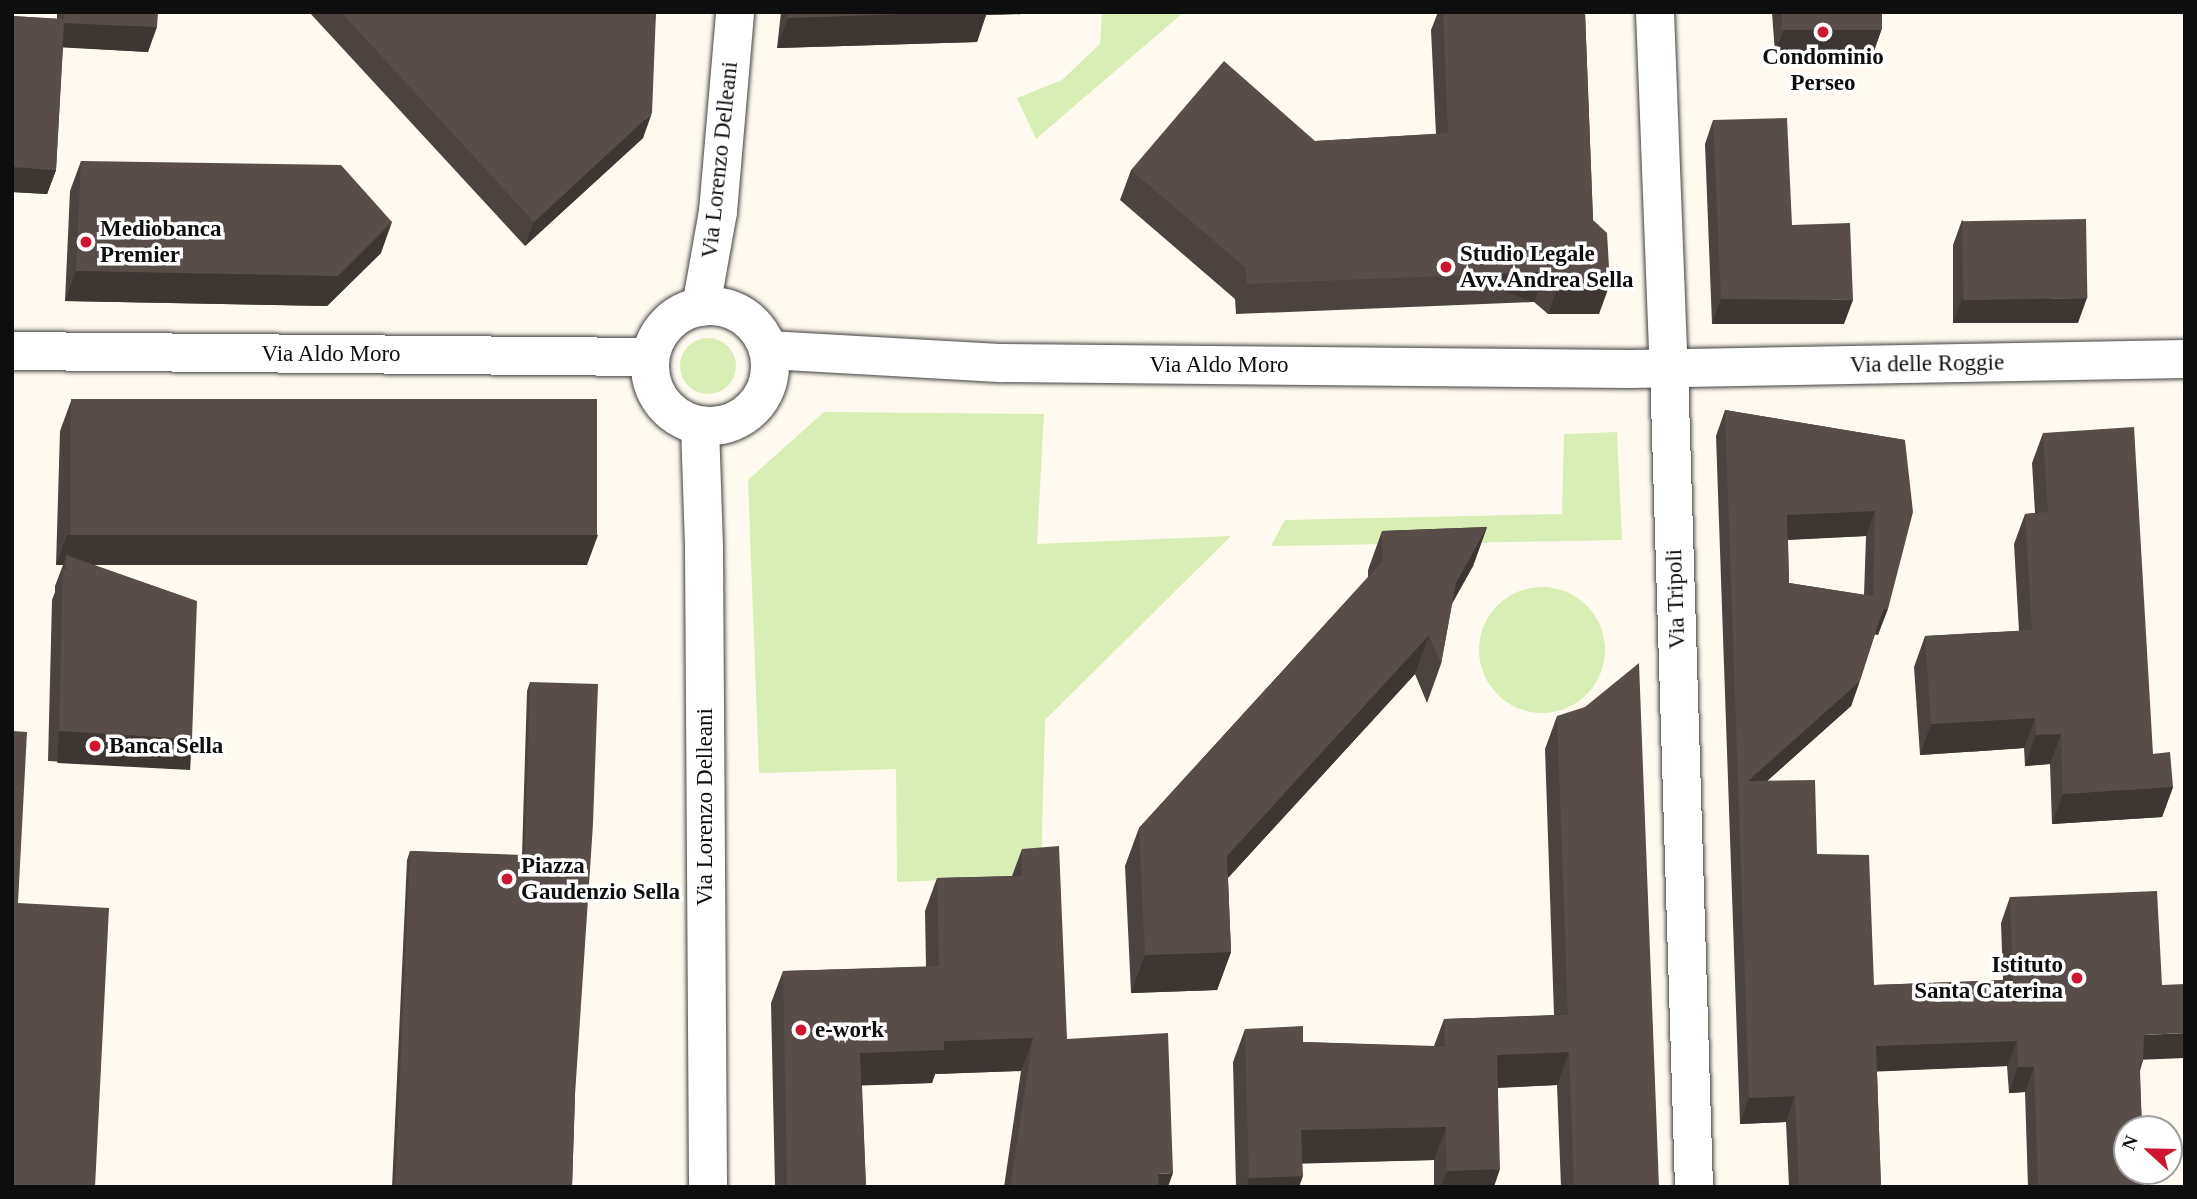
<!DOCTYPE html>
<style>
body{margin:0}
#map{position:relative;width:2197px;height:1199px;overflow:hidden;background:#fffaef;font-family:Georgia,serif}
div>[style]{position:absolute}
.green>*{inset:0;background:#d8eeb4}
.round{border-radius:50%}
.roads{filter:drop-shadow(0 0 2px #414141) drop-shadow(0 0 2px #414141)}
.street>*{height:38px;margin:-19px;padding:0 19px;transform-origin:19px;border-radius:19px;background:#fff}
.street>.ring{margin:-19px;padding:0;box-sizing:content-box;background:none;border:38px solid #fff;border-radius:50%}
.wall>*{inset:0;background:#4c423f}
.shaded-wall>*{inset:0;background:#3e3633;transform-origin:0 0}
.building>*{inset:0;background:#584d49;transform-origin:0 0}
.dots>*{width:19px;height:19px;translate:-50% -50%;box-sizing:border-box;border:4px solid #fff;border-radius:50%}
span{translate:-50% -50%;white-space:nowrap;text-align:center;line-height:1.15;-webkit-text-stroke:7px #fff;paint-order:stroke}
.poi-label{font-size:23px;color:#0e0e0e;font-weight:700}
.left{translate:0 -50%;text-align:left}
.right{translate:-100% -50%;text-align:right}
.street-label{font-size:23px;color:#0e0e0e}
.frame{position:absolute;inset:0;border:14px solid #0e0e0e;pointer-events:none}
.north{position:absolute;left:2113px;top:1115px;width:70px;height:70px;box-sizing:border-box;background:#fff;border:2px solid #9f9f9f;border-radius:50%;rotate:292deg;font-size:19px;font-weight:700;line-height:28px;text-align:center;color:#0e0e0e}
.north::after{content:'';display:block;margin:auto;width:24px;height:32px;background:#cd1731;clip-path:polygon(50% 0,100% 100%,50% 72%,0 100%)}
</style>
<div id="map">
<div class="green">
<i style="clip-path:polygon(1102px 12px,1184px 12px,1036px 139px,1017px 98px,1062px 80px,1100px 44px)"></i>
<i class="round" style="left:680px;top:338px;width:56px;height:56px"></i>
<i style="clip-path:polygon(824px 412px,1044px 414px,1037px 544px,1231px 536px,1045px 720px,1041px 876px,897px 882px,896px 769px,759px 773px,748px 480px)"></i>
<i style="clip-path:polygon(1617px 432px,1622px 540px,1271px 546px,1285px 520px,1562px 514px,1564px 434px)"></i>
<i class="round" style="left:1479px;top:587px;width:126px;height:126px"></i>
</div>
<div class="roads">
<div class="street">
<i style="left:1655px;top:12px;width:357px;rotate:87.8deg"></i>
<i style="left:1669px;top:369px;width:818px;rotate:88.25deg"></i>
<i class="ring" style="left:650px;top:306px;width:82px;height:82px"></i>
<i style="left:701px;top:307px;width:97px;rotate:-79.9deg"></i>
<i style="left:718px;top:212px;width:201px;rotate:-85.1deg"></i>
<i style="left:768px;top:350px;width:236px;rotate:3.2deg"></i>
<i style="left:1004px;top:363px;width:625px;rotate:0.55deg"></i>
<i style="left:1629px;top:369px;width:556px;rotate:-1.03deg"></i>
<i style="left:12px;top:351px;width:638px;rotate:0.54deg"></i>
<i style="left:700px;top:426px;width:122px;rotate:88.1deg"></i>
<i style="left:704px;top:548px;width:639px;rotate:89.64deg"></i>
</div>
</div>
<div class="wall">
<i style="clip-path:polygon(57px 12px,158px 12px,148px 52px,63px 47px,56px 170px,47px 194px,12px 192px,12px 16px,57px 19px)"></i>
<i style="clip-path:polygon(309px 12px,656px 12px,643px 138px,525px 246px)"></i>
<i style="clip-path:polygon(781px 12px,1022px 12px,1022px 14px,986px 15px,977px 42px,777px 48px)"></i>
<i style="clip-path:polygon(1438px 12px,1585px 12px,1593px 220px,1599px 314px,1548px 314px,1534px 302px,1236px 314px,1235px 299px,1120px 200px,1131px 170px,1315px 141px,1436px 134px,1431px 30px)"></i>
<i style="clip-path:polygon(1736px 12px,1882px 12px,1882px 28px,1874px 51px,1775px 53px,1772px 13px,1738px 14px)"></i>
<i style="clip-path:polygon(1713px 120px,1792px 225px,1844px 324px,1712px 324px,1705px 144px)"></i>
<i style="clip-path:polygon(81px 161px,381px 253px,327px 306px,65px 301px,70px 191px)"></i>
<i style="clip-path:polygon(1962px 220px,2078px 323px,1953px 323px,1953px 245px)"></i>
<i style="clip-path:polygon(71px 401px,587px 565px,93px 565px,192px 739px,181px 769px,48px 761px,52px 600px,55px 592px,55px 586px,63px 565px,56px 565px,60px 431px)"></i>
<i style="clip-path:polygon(evenodd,1725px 410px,1905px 440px,1878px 635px,1875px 634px,1851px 706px,1767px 781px,1817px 854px,1874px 985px,2003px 980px,2001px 923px,2010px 897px,2143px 1060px,2140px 1071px,2144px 1187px,2028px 1187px,2025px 1092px,2009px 1093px,2007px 1066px,1877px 1071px,1881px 1187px,1789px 1187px,1786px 1122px,1740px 1124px,1716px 436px,1725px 410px,1866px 536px,1864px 595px,1789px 583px,1788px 540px,1866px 536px)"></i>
<i style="clip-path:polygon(2043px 433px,2153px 754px,2173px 787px,2162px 817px,2052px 824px,2050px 764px,2025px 766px,2024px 748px,1920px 755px,1914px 667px,1925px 636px,2019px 631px,2014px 544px,2025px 514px,2035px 513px,2032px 463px)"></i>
<i style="clip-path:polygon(1487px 527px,1473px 566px,1452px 603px,1441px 664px,1427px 703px,1415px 674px,1228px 878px,1231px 952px,1217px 990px,1131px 993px,1125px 866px,1139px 828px,1368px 577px,1368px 570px,1382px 531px)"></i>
<i style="clip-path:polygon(530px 682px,575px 1095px,572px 1187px,392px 1187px,407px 860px,410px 851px,522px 855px,527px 691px)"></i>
<i style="clip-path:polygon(1557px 716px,1659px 1187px,1561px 1187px,1557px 1085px,1498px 1088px,1494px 1187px,1434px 1187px,1434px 1160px,1302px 1163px,1299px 1187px,1236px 1187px,1233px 1062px,1245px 1029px,1303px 1042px,1434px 1046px,1444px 1019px,1554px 1015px,1545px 749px)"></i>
<i style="clip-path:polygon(1022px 849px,1067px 1039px,1168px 1187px,1004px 1187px,1021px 1071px,935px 1074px,932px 1083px,862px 1085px,866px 1187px,775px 1187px,771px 1003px,783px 971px,926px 967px,925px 911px,937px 878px,1012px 876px)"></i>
</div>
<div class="shaded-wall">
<i style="clip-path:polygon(961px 12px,1022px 12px,1022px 14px,986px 15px,977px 42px,777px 48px,788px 18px)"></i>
<i style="clip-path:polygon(1739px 12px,1773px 12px,1738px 14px)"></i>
<i style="clip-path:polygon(64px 23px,157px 27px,148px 52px,55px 47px)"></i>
<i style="clip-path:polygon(1882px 28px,1874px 51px,1775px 53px,1784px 30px)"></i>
<i style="clip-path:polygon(652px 113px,643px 138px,525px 246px,534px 222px)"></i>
<i style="clip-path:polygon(12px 167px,56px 170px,47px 194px,12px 192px)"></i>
<i style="clip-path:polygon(392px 222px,381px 253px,327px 306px,65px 301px,76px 271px)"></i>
<i style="left:1545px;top:272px;width:32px;height:298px;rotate:110deg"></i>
<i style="clip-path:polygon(1559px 284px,1610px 284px,1599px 314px,1548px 314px)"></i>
<i style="clip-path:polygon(2087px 298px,2078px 323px,1953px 323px,1962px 299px)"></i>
<i style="clip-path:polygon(1721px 299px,1853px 300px,1844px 324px,1712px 324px)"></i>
<i style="clip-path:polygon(1875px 511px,1866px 536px,1778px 540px,1787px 515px)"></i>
<i style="clip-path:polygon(1487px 527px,1473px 566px,1442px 622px,1456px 583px)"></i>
<i style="clip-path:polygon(67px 535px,598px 535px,587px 565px,66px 565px,66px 555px,63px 565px,56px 565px)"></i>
<i style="clip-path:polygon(1883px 609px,1888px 609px,1878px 635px,1874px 634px)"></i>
<i style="clip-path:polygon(1429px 635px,1415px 674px,1213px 894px,1227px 856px)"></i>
<i style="clip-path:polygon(1860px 681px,1851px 706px,1738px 807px,1748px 781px)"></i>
<i style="clip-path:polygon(2035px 718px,2024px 748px,1920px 755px,1931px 724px)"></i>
<i style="left:59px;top:731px;width:133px;height:32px;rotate:3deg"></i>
<i style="clip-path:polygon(2061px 734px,2050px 764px,2025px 766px,2036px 735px)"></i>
<i style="clip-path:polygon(2173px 787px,2162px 817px,2052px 824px,2063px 794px)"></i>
<i style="clip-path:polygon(1231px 952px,1217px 990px,1131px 993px,1145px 955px)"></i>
<i style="clip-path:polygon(2185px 1033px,2185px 1058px,2135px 1060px,2144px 1035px)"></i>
<i style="clip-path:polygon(1033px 1038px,1021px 1071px,935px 1074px,932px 1083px,848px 1086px,860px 1053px,944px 1041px)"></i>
<i style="clip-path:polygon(2017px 1041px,2007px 1066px,1867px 1072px,1876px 1046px)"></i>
<i style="clip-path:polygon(1569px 1052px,1557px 1085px,1485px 1088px,1497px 1055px)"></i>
<i style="clip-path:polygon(2018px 1067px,2034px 1067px,2025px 1092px,2009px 1093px)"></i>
<i style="clip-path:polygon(1795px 1096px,1786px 1122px,1740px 1124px,1749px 1098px)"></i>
<i style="clip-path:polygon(1446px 1127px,1434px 1160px,1289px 1164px,1301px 1130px)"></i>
<i style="clip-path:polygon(1500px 1169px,1494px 1187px,1441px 1187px,1447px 1171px)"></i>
<i style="clip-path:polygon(1173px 1173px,1168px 1187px,1154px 1187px,1158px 1174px)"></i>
<i style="clip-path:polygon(1303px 1176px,1299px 1187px,1246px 1187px,1249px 1178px)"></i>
</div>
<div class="building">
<i style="clip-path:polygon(64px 12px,158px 12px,157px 27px,64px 23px,56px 170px,12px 167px,12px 16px,64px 19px)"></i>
<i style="clip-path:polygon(341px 12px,656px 12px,652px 113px,534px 222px)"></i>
<i style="clip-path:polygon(788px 12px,961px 12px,788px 18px)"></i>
<i style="clip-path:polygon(1443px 12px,1585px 12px,1593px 220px,1607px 233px,1610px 284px,1559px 284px,1545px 272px,1247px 284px,1246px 268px,1131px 170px,1224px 61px,1315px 141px,1448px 133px)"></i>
<i style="left:1782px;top:12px;width:100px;height:18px"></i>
<i style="clip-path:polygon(1787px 118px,1792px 225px,1850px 223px,1853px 300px,1721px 299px,1713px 120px)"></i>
<i style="clip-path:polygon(81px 161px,341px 165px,392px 222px,338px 276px,76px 271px)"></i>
<i style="left:2086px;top:219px;width:79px;height:124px;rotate:89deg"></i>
<i style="left:597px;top:399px;width:136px;height:526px;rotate:90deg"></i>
<i style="clip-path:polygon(evenodd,1725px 410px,1905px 440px,1913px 512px,1888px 609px,1883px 609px,1860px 681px,1748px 781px,1815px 780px,1817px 854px,1869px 855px,1874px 985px,2013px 980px,2010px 897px,2157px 891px,2162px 985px,2185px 984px,2185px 1033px,2144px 1035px,2143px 1062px,2139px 1062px,2142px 1129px,2127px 1129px,2127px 1171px,2144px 1171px,2144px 1187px,2038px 1187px,2034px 1067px,2018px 1067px,2017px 1041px,1876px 1046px,1881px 1187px,1799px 1187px,1795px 1096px,1749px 1098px,1725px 410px,1875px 511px,1873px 596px,1789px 583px,1787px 515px,1875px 511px)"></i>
<i style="clip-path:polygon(2134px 427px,2153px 754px,2170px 752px,2173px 787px,2063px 794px,2061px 734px,2036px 735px,2035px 718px,1931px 724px,1925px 636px,2032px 630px,2025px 514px,2048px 512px,2043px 433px)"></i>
<i style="clip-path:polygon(1487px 527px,1456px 583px,1441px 664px,1429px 635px,1227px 856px,1231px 952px,1145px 955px,1139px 828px,1383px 561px,1382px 531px)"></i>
<i style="clip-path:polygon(66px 555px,197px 601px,192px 739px,59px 731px,63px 569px,66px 570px)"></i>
<i style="clip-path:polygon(1639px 663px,1659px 1187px,1574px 1187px,1569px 1052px,1497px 1055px,1500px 1169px,1447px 1171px,1446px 1127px,1301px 1130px,1303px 1176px,1249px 1178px,1245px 1029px,1303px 1026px,1303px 1042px,1445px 1047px,1444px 1019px,1568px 1015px,1557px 716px,1585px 707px)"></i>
<i style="clip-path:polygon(530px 682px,598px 684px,593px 824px,575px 1095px,572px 1187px,395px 1187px,410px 851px,525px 856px)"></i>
<i style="clip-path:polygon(12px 731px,27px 732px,18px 903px,109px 908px,95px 1187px,12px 1187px)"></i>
<i style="clip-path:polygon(1059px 846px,1067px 1039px,1168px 1033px,1173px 1173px,1158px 1174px,1159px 1187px,1010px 1187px,1033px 1038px,944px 1041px,944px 1050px,860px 1053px,866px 1187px,787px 1187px,783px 971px,939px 966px,937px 878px,1022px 876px,1022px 849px)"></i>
</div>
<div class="dots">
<i style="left:1823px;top:32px;background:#cd1731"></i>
<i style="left:86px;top:242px;background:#cd1731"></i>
<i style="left:1446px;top:267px;background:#cd1731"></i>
<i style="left:95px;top:746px;background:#cd1731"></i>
<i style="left:507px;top:879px;background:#cd1731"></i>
<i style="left:2077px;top:978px;background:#cd1731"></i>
<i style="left:801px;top:1030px;background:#cd1731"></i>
</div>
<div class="poi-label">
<span style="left:1823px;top:70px">Condominio<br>Perseo</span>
<span class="left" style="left:100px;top:242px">Mediobanca<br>Premier</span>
<span class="left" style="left:1460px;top:267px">Studio Legale<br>Avv. Andrea Sella</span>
<span class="left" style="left:109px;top:746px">Banca Sella</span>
<span class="left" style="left:521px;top:879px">Piazza<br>Gaudenzio Sella</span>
<span class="right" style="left:2063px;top:978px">Istituto<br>Santa Caterina</span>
<span class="left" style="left:815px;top:1030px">e-work</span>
</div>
<div class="street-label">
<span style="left:720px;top:160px;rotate:-84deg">Via Lorenzo Delleani</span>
<span style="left:331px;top:354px">Via Aldo Moro</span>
<span style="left:1927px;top:364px;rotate:-1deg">Via delle Roggie</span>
<span style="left:1219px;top:365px">Via Aldo Moro</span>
<span style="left:1676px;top:599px;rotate:-92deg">Via Tripoli</span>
<span style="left:705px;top:807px;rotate:-90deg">Via Lorenzo Delleani</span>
</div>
<div class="frame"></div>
<div class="north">N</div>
</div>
